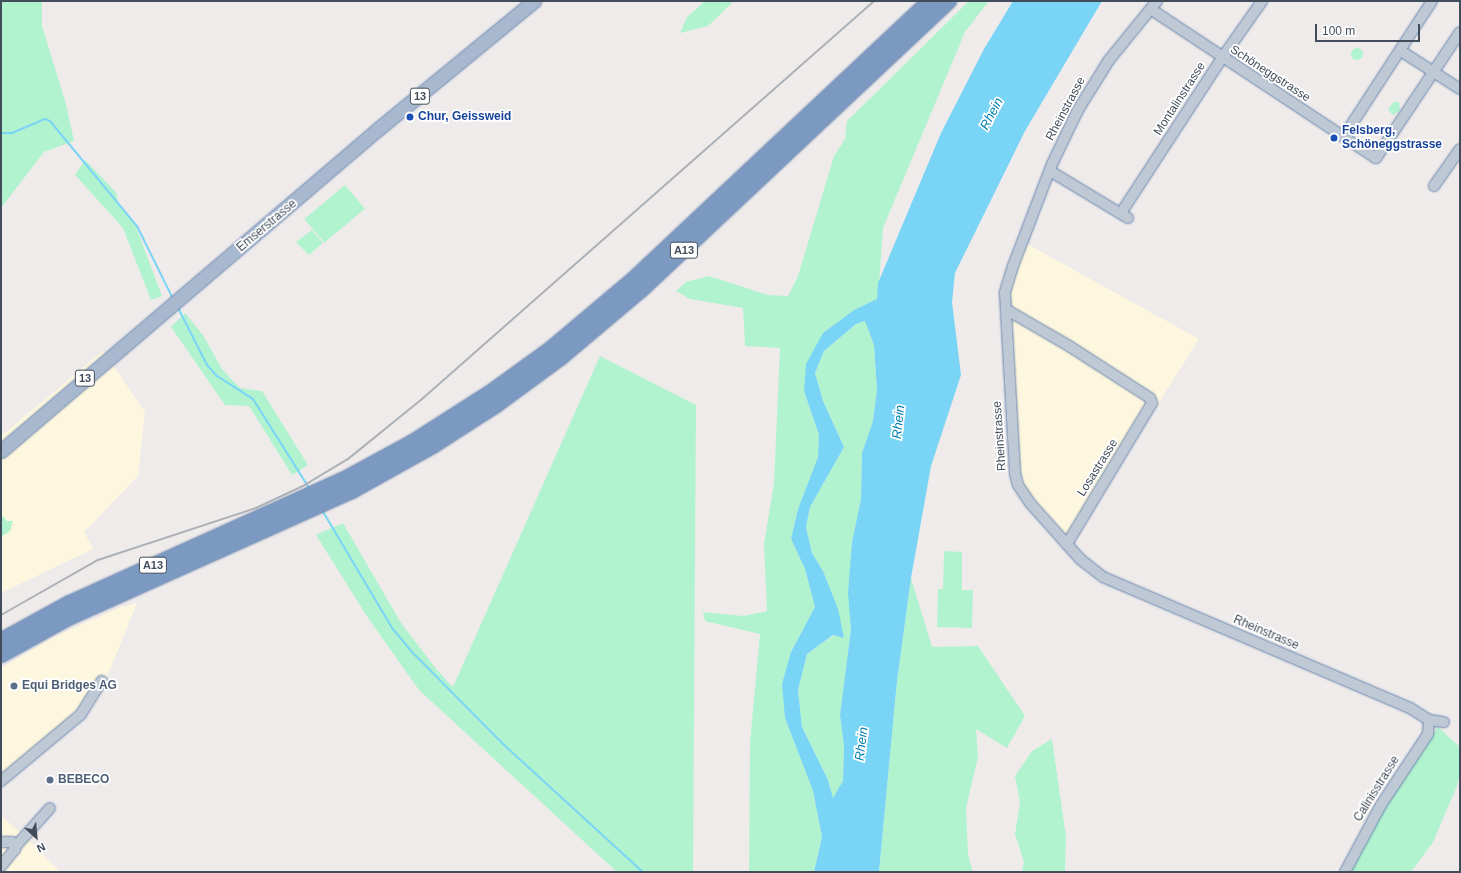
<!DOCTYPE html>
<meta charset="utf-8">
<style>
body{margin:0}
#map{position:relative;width:1461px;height:873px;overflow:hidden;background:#efebeb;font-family:Arial,sans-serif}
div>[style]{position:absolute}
.commercial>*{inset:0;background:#fef7df}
.green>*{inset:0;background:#b2f3cf;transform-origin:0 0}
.round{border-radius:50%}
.water>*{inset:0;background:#79d4f6}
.stream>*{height:2px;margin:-1px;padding:0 1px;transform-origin:1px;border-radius:1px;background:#79d4f6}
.roads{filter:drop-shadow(0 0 1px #6784ad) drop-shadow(0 0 1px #6784ad)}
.minor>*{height:10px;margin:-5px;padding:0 5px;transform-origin:5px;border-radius:5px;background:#bfc9d5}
.major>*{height:13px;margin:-6.5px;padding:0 6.5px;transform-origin:6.5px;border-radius:6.5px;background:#a7b8cf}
.highway>*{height:15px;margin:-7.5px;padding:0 7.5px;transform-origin:7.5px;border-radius:7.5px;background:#7c99c1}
.rail>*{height:2px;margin:-1px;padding:0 1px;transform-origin:1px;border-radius:1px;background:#acb0b7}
.dots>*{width:11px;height:11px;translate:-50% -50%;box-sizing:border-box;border:2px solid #fff;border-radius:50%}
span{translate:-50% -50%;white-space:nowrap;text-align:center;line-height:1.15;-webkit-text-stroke:3.5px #fff;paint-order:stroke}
.shield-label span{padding:1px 3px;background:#fff;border:1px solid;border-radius:3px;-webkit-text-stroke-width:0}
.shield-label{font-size:11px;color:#424d5b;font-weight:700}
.street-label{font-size:12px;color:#424d5b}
.transit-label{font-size:12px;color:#164399;font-weight:700}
.left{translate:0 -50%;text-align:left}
.service-label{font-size:12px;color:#4e5e75;font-weight:700}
.water-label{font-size:13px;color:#007faf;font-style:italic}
.frame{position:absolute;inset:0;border:2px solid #424d5b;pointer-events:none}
.north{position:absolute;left:16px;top:817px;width:40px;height:40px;-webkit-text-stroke:3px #fff;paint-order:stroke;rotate:154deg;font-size:11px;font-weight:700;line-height:16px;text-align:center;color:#424d5b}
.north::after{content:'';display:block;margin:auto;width:14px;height:18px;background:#424d5b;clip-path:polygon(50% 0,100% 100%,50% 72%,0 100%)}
.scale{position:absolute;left:1315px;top:24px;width:105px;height:18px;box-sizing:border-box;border:2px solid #424d5b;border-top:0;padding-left:5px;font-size:12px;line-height:14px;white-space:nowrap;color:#424d5b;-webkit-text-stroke:3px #fff;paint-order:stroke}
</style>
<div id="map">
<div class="commercial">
<i style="clip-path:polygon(1018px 239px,1199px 339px,1067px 548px,1021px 498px,1003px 286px)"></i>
<i style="clip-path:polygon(103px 351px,145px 412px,138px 476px,84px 532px,93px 549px,1px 593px,1px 436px)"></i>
<i style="clip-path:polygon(137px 603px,98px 699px,90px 711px,1px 787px,1px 668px,56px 636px,121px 607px)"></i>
<i style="clip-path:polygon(1px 816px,28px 839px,60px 872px,1px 872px)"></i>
</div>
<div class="green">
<i style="clip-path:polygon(1px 1px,42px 1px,42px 26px,66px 104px,74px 141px,44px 152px,1px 208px)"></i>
<i style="clip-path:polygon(705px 1px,734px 1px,708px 26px,680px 33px,687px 17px)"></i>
<i style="clip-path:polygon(969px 1px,989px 1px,965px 32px,883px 228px,878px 299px,854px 310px,823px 333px,804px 391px,819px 435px,818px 457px,798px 509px,791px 539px,805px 569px,815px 607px,791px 652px,785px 718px,813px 791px,822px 837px,814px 872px,749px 872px,750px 742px,760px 634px,705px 621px,703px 612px,743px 616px,767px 611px,764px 544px,774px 483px,780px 348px,745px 346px,743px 308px,690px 299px,676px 291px,686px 282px,709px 276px,768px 295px,788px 296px,798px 276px,834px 156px,845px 139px,847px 121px)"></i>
<i class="round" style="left:1351px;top:48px;width:12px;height:12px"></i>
<i style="clip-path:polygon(1393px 102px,1399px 102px,1400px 111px,1393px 115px,1388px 110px)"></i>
<i style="clip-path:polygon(85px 160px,116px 192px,119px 206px,135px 224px,162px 296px,151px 300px,123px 228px,75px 175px)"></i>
<i style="left:345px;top:185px;width:31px;height:53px;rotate:50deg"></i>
<i style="clip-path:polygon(312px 230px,323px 243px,309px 255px,296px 242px)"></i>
<i style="clip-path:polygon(185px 313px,203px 335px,222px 369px,240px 388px,262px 391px,308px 465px,292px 475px,249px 406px,225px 405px,171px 327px)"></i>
<i style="clip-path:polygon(866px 321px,874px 345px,877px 390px,873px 421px,862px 453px,861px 499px,852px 542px,851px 629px,840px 715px,844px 746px,843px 781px,833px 799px,828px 780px,802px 727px,798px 690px,807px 654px,834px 635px,844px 638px,823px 571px,812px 553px,806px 527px,810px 507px,844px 447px,823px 401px,815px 373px,824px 351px,856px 324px)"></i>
<i style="clip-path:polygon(600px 356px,696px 405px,693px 872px,617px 872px,419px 690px,368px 618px,316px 535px,343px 523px,401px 623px,437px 670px,453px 687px)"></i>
<i style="clip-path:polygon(3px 516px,7px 521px,13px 521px,10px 531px,1px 537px,1px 519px)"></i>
<i style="clip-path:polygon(944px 551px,962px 552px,962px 590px,973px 590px,972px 628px,937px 627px,938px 589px,943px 589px)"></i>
<i style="clip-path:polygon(911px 578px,932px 647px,978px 646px,1025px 716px,1007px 748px,976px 729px,978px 757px,966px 808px,968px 855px,973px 872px,879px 872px,897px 681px)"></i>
<i style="clip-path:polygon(1438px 727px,1460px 747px,1460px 772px,1457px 786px,1433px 842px,1411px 872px,1346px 872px,1404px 775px)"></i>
<i style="clip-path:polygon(1052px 739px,1066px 837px,1065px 872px,1022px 872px,1024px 862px,1015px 834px,1020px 802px,1015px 776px,1032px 751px)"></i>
</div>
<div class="water">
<i style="clip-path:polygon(evenodd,1013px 1px,1102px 1px,1025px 131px,955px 273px,952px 302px,961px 375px,931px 466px,911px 578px,897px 681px,879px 872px,814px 872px,822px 837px,813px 791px,785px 718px,782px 684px,791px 652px,815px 607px,805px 569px,791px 539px,798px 509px,818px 457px,819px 435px,804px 391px,806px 364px,823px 333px,854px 310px,877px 299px,878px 283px,941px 133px,984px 49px,1013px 1px,865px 321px,874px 345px,877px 390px,873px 421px,862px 453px,861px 499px,852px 542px,848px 593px,851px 629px,840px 715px,844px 746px,843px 781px,833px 798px,828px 780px,802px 727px,798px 690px,807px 654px,833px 635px,844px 638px,838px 609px,823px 571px,812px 553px,806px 527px,810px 507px,844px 447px,823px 401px,815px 373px,824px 351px,856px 324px,865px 321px)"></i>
</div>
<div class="stream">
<i style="left:1px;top:133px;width:11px"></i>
<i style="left:12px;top:133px;width:36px;rotate:-23deg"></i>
<i style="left:45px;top:119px;width:5px;rotate:22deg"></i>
<i style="left:50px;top:121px;width:136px;rotate:50.4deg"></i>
<i style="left:137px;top:226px;width:81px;rotate:63.7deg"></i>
<i style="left:177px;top:306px;width:66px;rotate:63deg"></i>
<i style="left:207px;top:365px;width:15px;rotate:48deg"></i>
<i style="left:217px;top:376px;width:43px;rotate:32.6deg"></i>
<i style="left:253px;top:399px;width:105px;rotate:57.8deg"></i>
<i style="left:322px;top:510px;width:137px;rotate:59.3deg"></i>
<i style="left:392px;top:628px;width:34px;rotate:50deg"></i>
<i style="left:414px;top:654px;width:125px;rotate:45.3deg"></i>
<i style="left:502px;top:743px;width:191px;rotate:42.5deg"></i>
</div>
<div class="roads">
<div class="minor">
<i style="left:1157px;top:1px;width:76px;rotate:129.1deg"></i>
<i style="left:1109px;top:60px;width:59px;rotate:121.8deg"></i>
<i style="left:1078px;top:110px;width:60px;rotate:115.7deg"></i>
<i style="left:1052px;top:164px;width:109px;rotate:110.9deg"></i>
<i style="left:1013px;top:266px;width:28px;rotate:107deg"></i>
<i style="left:1005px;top:293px;width:180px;rotate:86.8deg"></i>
<i style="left:1015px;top:473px;width:12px;rotate:76deg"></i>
<i style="left:1018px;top:485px;width:22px;rotate:56deg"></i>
<i style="left:1030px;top:503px;width:75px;rotate:48.2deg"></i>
<i style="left:1080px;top:559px;width:29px;rotate:38deg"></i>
<i style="left:1103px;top:577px;width:334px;rotate:23.1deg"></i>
<i style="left:1410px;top:708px;width:22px;rotate:32deg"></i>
<i style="left:1429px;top:720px;width:15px;rotate:8deg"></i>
<i style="left:1152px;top:10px;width:268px;rotate:33.5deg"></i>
<i style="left:1376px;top:158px;width:151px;rotate:-56.3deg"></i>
<i style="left:1401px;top:51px;width:70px;rotate:32.8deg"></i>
<i style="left:1344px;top:136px;width:161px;rotate:-56.9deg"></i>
<i style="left:1050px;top:171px;width:91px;rotate:31.1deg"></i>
<i style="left:1434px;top:186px;width:45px;rotate:-54.9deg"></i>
<i style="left:1121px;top:213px;width:185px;rotate:-56.9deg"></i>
<i style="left:1222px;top:58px;width:70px;rotate:-54.9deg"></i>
<i style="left:1007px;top:310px;width:72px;rotate:30.1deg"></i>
<i style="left:1069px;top:346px;width:96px;rotate:32.7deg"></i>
<i style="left:1150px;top:398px;width:5px;rotate:68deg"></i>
<i style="left:1152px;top:403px;width:165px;rotate:121.1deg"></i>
<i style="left:1px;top:781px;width:104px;rotate:-39.9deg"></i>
<i style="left:81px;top:714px;width:39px;rotate:-58deg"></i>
<i style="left:1px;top:842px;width:11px"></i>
<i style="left:12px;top:842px;width:8px;rotate:67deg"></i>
<i style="left:15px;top:849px;width:22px;rotate:129deg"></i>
<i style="left:15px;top:847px;width:52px;rotate:-48.1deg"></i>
<i style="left:1345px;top:872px;width:76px;rotate:-61.8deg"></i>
<i style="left:1381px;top:805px;width:85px;rotate:-56.5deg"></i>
<i style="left:1428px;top:734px;width:14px;rotate:-86deg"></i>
</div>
<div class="major">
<i style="left:1px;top:451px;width:496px;rotate:-40.5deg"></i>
<i style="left:378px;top:129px;width:202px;rotate:-39.4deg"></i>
</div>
<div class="highway">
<i style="left:1px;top:640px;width:77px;rotate:-28.6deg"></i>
<i style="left:69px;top:603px;width:299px;rotate:-24.3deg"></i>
<i style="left:342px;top:480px;width:80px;rotate:-28.5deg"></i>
<i style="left:412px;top:442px;width:91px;rotate:-32.5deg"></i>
<i style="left:489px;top:393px;width:75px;rotate:-35.8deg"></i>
<i style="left:550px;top:349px;width:109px;rotate:-40.1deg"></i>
<i style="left:633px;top:279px;width:406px;rotate:-43.2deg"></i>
<i style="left:1px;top:654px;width:77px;rotate:-28.9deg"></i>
<i style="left:68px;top:617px;width:309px;rotate:-24.1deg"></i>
<i style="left:350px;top:491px;width:96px;rotate:-29.2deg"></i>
<i style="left:434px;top:444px;width:74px;rotate:-32.8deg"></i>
<i style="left:496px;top:404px;width:79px;rotate:-36.3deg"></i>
<i style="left:560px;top:357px;width:107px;rotate:-40.1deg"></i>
<i style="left:642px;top:288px;width:420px;rotate:-43.2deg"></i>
</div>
</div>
<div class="rail">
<i style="left:1px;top:615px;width:112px;rotate:-29.6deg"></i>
<i style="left:98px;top:560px;width:166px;rotate:-18.2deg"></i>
<i style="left:256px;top:508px;width:52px;rotate:-25.1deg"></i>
<i style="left:303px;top:486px;width:52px;rotate:-31deg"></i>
<i style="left:348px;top:459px;width:95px;rotate:-39deg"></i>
<i style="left:422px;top:399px;width:602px;rotate:-41.36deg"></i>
</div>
<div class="dots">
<i style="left:410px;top:117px;background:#1a4fb4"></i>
<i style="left:1334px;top:138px;background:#1a4fb4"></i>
<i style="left:14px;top:686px;background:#5c6f8a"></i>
<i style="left:50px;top:780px;background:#5c6f8a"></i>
</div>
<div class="shield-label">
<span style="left:420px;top:96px">13</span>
<span style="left:684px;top:250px">A13</span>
<span style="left:85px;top:378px">13</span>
<span style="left:153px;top:565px">A13</span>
</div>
<div class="street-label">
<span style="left:1270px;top:74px;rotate:33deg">Schöneggstrasse</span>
<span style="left:1180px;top:99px;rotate:-57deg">Montalinstrasse</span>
<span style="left:1066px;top:109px;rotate:-62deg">Rheinstrasse</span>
<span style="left:267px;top:226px;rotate:-40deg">Emserstrasse</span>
<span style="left:1000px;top:436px;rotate:-94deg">Rheinstrasse</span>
<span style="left:1098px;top:468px;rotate:-58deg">Losastrasse</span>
<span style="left:1266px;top:633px;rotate:23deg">Rheinstrasse</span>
<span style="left:1377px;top:789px;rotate:-58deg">Calinisstrasse</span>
</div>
<div class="transit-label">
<span class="left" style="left:418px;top:117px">Chur, Geissweid</span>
<span class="left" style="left:1342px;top:138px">Felsberg,<br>Schöneggstrasse</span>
</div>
<div class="service-label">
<span class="left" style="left:22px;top:686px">Equi Bridges AG</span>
<span class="left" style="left:58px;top:780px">BEBECO</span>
</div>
<div class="water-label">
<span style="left:992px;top:114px;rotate:-62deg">Rhein</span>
<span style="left:899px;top:422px;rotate:-84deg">Rhein</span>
<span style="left:862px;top:744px;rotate:-83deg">Rhein</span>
</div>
<div class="frame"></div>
<div class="north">N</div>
<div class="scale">100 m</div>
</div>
